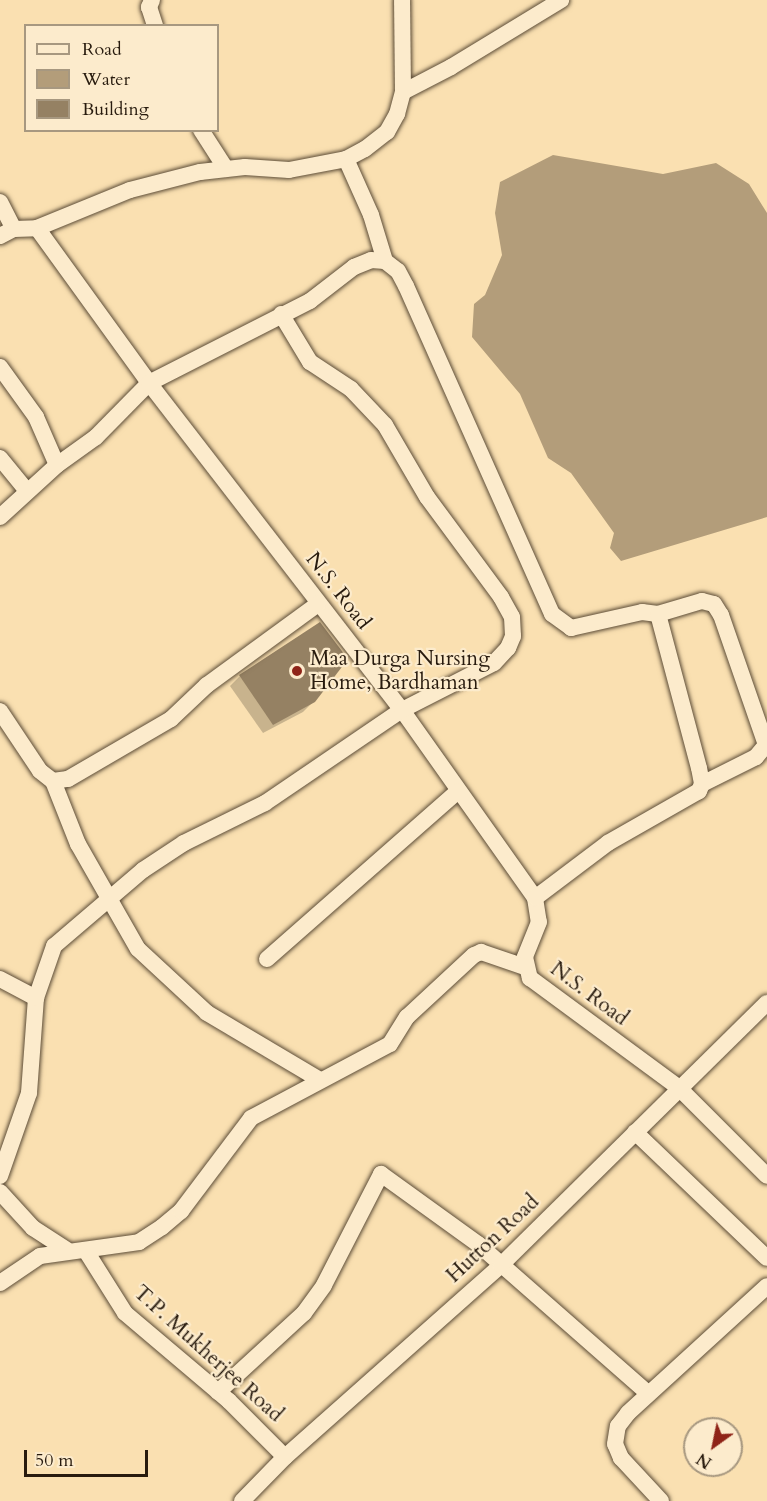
<!DOCTYPE html>
<style>
body{margin:0}
#map{position:relative;width:767px;height:1501px;overflow:hidden;background:#fae0b1;font-family:Cardo,serif}
div>[style]{position:absolute}
.water>*{inset:0;background:#b39d7a}
.shadow>*{inset:0;background:#0003}
.building>*{inset:0;background:#958163}
.roads{filter:drop-shadow(0 0 2px #5c4c37) drop-shadow(0 0 2px #5c4c37)}
.minor>*{height:16px;margin:-8px;padding:0 8px;transform-origin:8px;border-radius:8px;background:#fcebcc}
.dots>*{width:16px;height:16px;translate:-50% -50%;box-sizing:border-box;border:3px solid #fcebcc;border-radius:50%}
span{translate:-50% -50%;white-space:nowrap;text-align:center;line-height:1.15;-webkit-text-stroke:4.5px #fcebcc;paint-order:stroke}
.street-label{font-size:21px;color:#281b0e}
.poi-label{font-size:21px;color:#281b0e}
.left{translate:0 -50%;text-align:left}
.legend{position:absolute;left:24px;top:24px;width:195px;height:108px;box-sizing:border-box;background:#fcebcc;border:2px solid #a79880;margin:0;padding:8px 10px;list-style:none;font-size:18px;color:#281b0e}
.legend li{display:flex;align-items:center;gap:12px;height:30px}
.legend b{width:30px;border:2px solid #a79880}
.north{position:absolute;left:683px;top:1417px;width:60px;height:60px;box-sizing:border-box;background:#fcebcc;border:2px solid #a79880;border-radius:50%;rotate:213deg;font-size:16px;font-weight:700;line-height:24px;text-align:center;color:#281b0e}
.north::after{content:'';display:block;margin:auto;width:21px;height:27px;background:#8f2418;clip-path:polygon(50% 0,100% 100%,50% 72%,0 100%)}
.scale{position:absolute;left:24px;top:1450px;width:124px;height:27px;box-sizing:border-box;border:3px solid #281b0e;border-top:0;padding-left:8px;font-size:18px;line-height:21px;white-space:nowrap;color:#281b0e;-webkit-text-stroke:4px #fcebcc;paint-order:stroke}
</style>
<div id="map">
<div class="water">
<i style="clip-path:polygon(553px 155px,663px 174px,716px 163px,749px 184px,767px 213px,767px 517px,621px 561px,610px 548px,614px 533px,571px 473px,548px 458px,520px 394px,472px 337px,474px 304px,485px 295px,502px 255px,495px 213px,500px 182px)"></i>
</div>
<div class="shadow">
<i style="clip-path:polygon(240px 676px,314px 701px,303px 712px,263px 733px,230px 686px)"></i>
</div>
<div class="building">
<i style="clip-path:polygon(320px 622px,348px 659px,315px 702px,273px 725px,239px 675px)"></i>
</div>
<div class="roads">
<div class="minor">
<i style="left:152px;top:0;width:8px;rotate:113deg"></i>
<i style="left:149px;top:7px;width:20px;rotate:72deg"></i>
<i style="left:403px;top:92px;width:54px;rotate:-27.5deg"></i>
<i style="left:451px;top:67px;width:129px;rotate:-31.3deg"></i>
<i style="left:201px;top:130px;width:46px;rotate:57.3deg"></i>
<i style="left:346px;top:159px;width:61px;rotate:65.9deg"></i>
<i style="left:371px;top:215px;width:48px;rotate:73.1deg"></i>
<i style="left:0;top:202px;width:30px;rotate:63deg"></i>
<i style="left:14px;top:229px;width:23px;rotate:-2deg"></i>
<i style="left:37px;top:228px;width:191px;rotate:54.1deg"></i>
<i style="left:149px;top:383px;width:413px;rotate:52.3deg"></i>
<i style="left:402px;top:710px;width:230px;rotate:54.7deg"></i>
<i style="left:535px;top:898px;width:24px;rotate:81deg"></i>
<i style="left:539px;top:922px;width:38px;rotate:112deg"></i>
<i style="left:525px;top:957px;width:22px;rotate:77deg"></i>
<i style="left:530px;top:978px;width:185px;rotate:36.4deg"></i>
<i style="left:679px;top:1088px;width:124px;rotate:45deg"></i>
<i style="left:37px;top:228px;width:100px;rotate:-22.2deg"></i>
<i style="left:130px;top:190px;width:72px;rotate:-14.4deg"></i>
<i style="left:200px;top:172px;width:45px;rotate:-6.3deg"></i>
<i style="left:245px;top:167px;width:44px;rotate:3.9deg"></i>
<i style="left:289px;top:170px;width:58px;rotate:-10.9deg"></i>
<i style="left:346px;top:159px;width:21px;rotate:-28deg"></i>
<i style="left:365px;top:149px;width:28px;rotate:-38deg"></i>
<i style="left:387px;top:132px;width:21px;rotate:-61deg"></i>
<i style="left:397px;top:114px;width:23px;rotate:-75deg"></i>
<i style="left:403px;top:92px;width:92px;rotate:-90.6deg"></i>
<i style="left:0;top:236px;width:16px;rotate:-27deg"></i>
<i style="left:0;top:367px;width:62px;rotate:54.2deg"></i>
<i style="left:36px;top:417px;width:52px;rotate:66.4deg"></i>
<i style="left:0;top:458px;width:43px;rotate:50.7deg"></i>
<i style="left:0;top:517px;width:77px;rotate:-42.4deg"></i>
<i style="left:57px;top:465px;width:48px;rotate:-35.7deg"></i>
<i style="left:96px;top:437px;width:76px;rotate:-45.5deg"></i>
<i style="left:149px;top:383px;width:181px;rotate:-27deg"></i>
<i style="left:310px;top:301px;width:56px;rotate:-37.7deg"></i>
<i style="left:354px;top:267px;width:18px;rotate:-22deg"></i>
<i style="left:371px;top:260px;width:14px;rotate:4deg"></i>
<i style="left:385px;top:261px;width:16px;rotate:38deg"></i>
<i style="left:398px;top:271px;width:17px;rotate:62deg"></i>
<i style="left:406px;top:286px;width:359px;rotate:66deg"></i>
<i style="left:552px;top:614px;width:24px;rotate:36deg"></i>
<i style="left:571px;top:628px;width:73px;rotate:-12.7deg"></i>
<i style="left:642px;top:612px;width:16px;rotate:7deg"></i>
<i style="left:658px;top:614px;width:159px;rotate:75.1deg"></i>
<i style="left:699px;top:768px;width:16px;rotate:79deg"></i>
<i style="left:702px;top:784px;width:8px;rotate:113deg"></i>
<i style="left:699px;top:791px;width:105px;rotate:150.3deg"></i>
<i style="left:608px;top:843px;width:91px;rotate:143deg"></i>
<i style="left:658px;top:614px;width:46px;rotate:-16.5deg"></i>
<i style="left:702px;top:601px;width:12px;rotate:14deg"></i>
<i style="left:714px;top:604px;width:13px;rotate:58deg"></i>
<i style="left:721px;top:615px;width:138px;rotate:70.9deg"></i>
<i style="left:766px;top:745px;width:16px;rotate:130deg"></i>
<i style="left:756px;top:757px;width:60px;rotate:153.4deg"></i>
<i style="left:0;top:711px;width:72px;rotate:56.3deg"></i>
<i style="left:40px;top:771px;width:16px;rotate:38deg"></i>
<i style="left:53px;top:781px;width:15px;rotate:-8deg"></i>
<i style="left:68px;top:779px;width:119px;rotate:-30.2deg"></i>
<i style="left:171px;top:719px;width:50px;rotate:-43.4deg"></i>
<i style="left:207px;top:685px;width:137px;rotate:-36.1deg"></i>
<i style="left:53px;top:781px;width:68px;rotate:68.4deg"></i>
<i style="left:78px;top:844px;width:121px;rotate:60.3deg"></i>
<i style="left:138px;top:949px;width:94px;rotate:42.8deg"></i>
<i style="left:207px;top:1013px;width:129px;rotate:30.7deg"></i>
<i style="left:267px;top:959px;width:254px;rotate:-41.3deg"></i>
<i style="left:0;top:979px;width:41px;rotate:27.8deg"></i>
<i style="left:635px;top:1132px;width:182px;rotate:43.7deg"></i>
<i style="left:0;top:1176px;width:88px;rotate:-70.7deg"></i>
<i style="left:29px;top:1093px;width:95px;rotate:-85.8deg"></i>
<i style="left:36px;top:998px;width:55px;rotate:-70.9deg"></i>
<i style="left:54px;top:946px;width:117px;rotate:-40.5deg"></i>
<i style="left:143px;top:870px;width:49px;rotate:-33.4deg"></i>
<i style="left:184px;top:843px;width:90px;rotate:-26.3deg"></i>
<i style="left:265px;top:803px;width:166px;rotate:-34.2deg"></i>
<i style="left:402px;top:710px;width:103px;rotate:-27.1deg"></i>
<i style="left:494px;top:663px;width:21px;rotate:-47deg"></i>
<i style="left:508px;top:648px;width:13px;rotate:-67deg"></i>
<i style="left:513px;top:636px;width:19px;rotate:-93deg"></i>
<i style="left:512px;top:617px;width:23px;rotate:-119deg"></i>
<i style="left:501px;top:597px;width:124px;rotate:-126.5deg"></i>
<i style="left:427px;top:497px;width:83px;rotate:-120.3deg"></i>
<i style="left:385px;top:425px;width:50px;rotate:-133.4deg"></i>
<i style="left:351px;top:389px;width:49px;rotate:-146.6deg"></i>
<i style="left:310px;top:362px;width:56px;rotate:-121.1deg"></i>
<i style="left:0;top:1192px;width:49px;rotate:47.5deg"></i>
<i style="left:33px;top:1228px;width:40px;rotate:32.9deg"></i>
<i style="left:86px;top:1251px;width:73px;rotate:57.8deg"></i>
<i style="left:125px;top:1313px;width:136px;rotate:40.2deg"></i>
<i style="left:229px;top:1401px;width:79px;rotate:45deg"></i>
<i style="left:0;top:1283px;width:48px;rotate:-34deg"></i>
<i style="left:40px;top:1256px;width:100px;rotate:-8deg"></i>
<i style="left:139px;top:1242px;width:27px;rotate:-33deg"></i>
<i style="left:162px;top:1227px;width:25px;rotate:-40deg"></i>
<i style="left:181px;top:1211px;width:116px;rotate:-53deg"></i>
<i style="left:251px;top:1118px;width:157px;rotate:-28deg"></i>
<i style="left:390px;top:1044px;width:32px;rotate:-58deg"></i>
<i style="left:407px;top:1017px;width:91px;rotate:-42.8deg"></i>
<i style="left:474px;top:955px;width:8px;rotate:-23deg"></i>
<i style="left:481px;top:952px;width:46px;rotate:18.8deg"></i>
<i style="left:218px;top:1392px;width:117px;rotate:-42.6deg"></i>
<i style="left:304px;top:1313px;width:34px;rotate:-54deg"></i>
<i style="left:324px;top:1285px;width:125px;rotate:-62.8deg"></i>
<i style="left:381px;top:1174px;width:120px;rotate:35.8deg"></i>
<i style="left:478px;top:1244px;width:227px;rotate:41.3deg"></i>
<i style="left:242px;top:1501px;width:62px;rotate:-45.7deg"></i>
<i style="left:285px;top:1457px;width:289px;rotate:-41.6deg"></i>
<i style="left:501px;top:1265px;width:373px;rotate:-44.6deg"></i>
<i style="left:661px;top:1501px;width:59px;rotate:-132.9deg"></i>
<i style="left:621px;top:1458px;width:15px;rotate:-113deg"></i>
<i style="left:615px;top:1444px;width:18px;rotate:-81deg"></i>
<i style="left:618px;top:1426px;width:16px;rotate:-52deg"></i>
<i style="left:628px;top:1413px;width:188px;rotate:-42.4deg"></i>
</div>
</div>
<div class="dots">
<i style="left:297px;top:671px;background:#8f2418"></i>
</div>
<div class="street-label">
<span style="left:338px;top:591px;rotate:52deg">N.S. Road</span>
<span style="left:589px;top:994px;rotate:37deg">N.S. Road</span>
<span style="left:493px;top:1239px;rotate:-43deg">Hutton Road</span>
<span style="left:208px;top:1354px;rotate:42deg">T.P. Mukherjee Road</span>
</div>
<div class="poi-label">
<span class="left" style="left:310px;top:671px">Maa Durga Nursing<br>Home, Bardhaman</span>
</div>
<ul class="legend">
<li><b style="height:8px;background:#fcebcc"></b>Road</li>
<li><b style="height:16px;background:#b39d7a"></b>Water</li>
<li><b style="height:16px;background:#958163"></b>Building</li>
</ul>
<div class="north">N</div>
<div class="scale">50 m</div>
</div>
